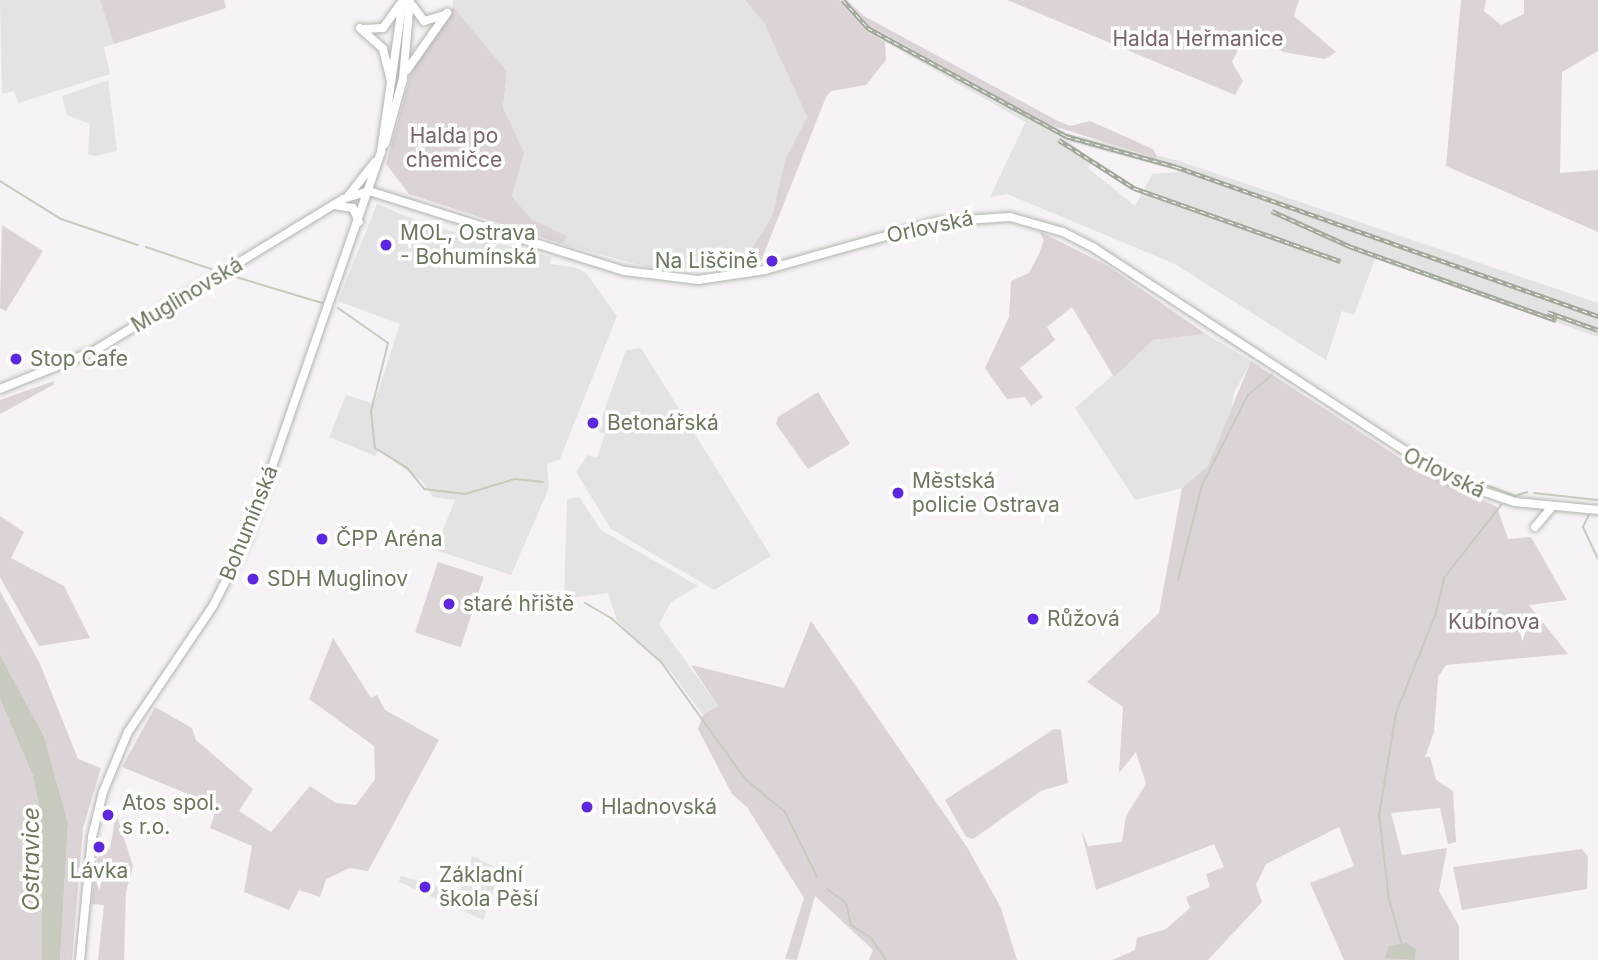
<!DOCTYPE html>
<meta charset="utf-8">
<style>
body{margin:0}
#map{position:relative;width:1598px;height:960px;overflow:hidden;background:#f6f2f5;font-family:Inter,sans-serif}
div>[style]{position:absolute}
.built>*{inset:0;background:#e4e3e3}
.green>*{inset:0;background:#dcd3d6;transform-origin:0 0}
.water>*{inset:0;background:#c6cbbd}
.stream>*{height:2px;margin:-1px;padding:0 1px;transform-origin:1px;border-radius:1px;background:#c6cbbd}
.roads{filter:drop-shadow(0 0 2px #b1b6ac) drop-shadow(0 0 2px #b1b6ac)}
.major>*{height:8px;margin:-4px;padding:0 4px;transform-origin:4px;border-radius:4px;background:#fff}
.rail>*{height:4.5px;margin-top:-2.25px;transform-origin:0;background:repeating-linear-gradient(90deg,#fff 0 5px,#a1a89a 0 10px);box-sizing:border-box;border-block:2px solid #a1a89a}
.dots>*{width:19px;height:19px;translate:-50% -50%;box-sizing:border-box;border:4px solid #fff;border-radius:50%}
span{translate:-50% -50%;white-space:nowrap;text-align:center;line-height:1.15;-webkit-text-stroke:7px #fff;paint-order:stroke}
.park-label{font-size:21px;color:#7a6467}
.street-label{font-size:21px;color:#6a785d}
.poi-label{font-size:21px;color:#6a785d}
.left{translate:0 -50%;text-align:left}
.right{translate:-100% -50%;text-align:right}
.water-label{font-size:23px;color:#6f785b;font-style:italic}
</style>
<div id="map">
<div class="built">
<i style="clip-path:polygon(0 0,100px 0,114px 44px,104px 47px,110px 74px,18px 103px,14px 91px,2px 94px)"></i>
<i style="clip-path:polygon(453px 0,745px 0,764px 23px,807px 117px,785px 160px,772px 216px,752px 256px,741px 267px,655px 269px,562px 244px,566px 236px,531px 219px,512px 196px,521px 161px,503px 108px,507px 71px,453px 8px)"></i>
<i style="clip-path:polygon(evenodd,839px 0,847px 0,870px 26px,905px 47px,1067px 133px,1179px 161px,1598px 303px,1598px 337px,1375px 259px,1354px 315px,1342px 311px,1326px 360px,1175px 264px,1007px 194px,990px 197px,1025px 123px,1034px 127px,866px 31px,839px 0,1070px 142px,1175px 170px,1179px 172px,1152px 174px,1135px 206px,1088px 168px,1093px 161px,1070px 142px)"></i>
<i style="clip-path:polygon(108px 80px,117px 151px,95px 156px,88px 154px,90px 124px,67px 115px,62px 96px)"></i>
<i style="clip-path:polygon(377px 204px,428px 225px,551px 257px,550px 264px,574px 267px,586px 273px,617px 316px,560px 459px,547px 464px,549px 488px,511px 575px,435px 550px,455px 500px,433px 497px,422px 481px,378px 450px,375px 456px,329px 437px,346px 395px,374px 404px,400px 324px,338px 301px)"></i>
<i style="clip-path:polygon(1206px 334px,1251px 361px,1233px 395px,1232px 415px,1208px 466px,1182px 488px,1135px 500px,1075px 408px,1153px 340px)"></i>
<i style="clip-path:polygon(641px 348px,771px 556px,714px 590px,611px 529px,576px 472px,588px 455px,597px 458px,605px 434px,597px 431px,626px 350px)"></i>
<i style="clip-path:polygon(579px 497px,601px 530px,698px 586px,671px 602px,659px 624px,718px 706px,703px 715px,671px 672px,617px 621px,608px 593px,564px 599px,567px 499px)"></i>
<i style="clip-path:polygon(472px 856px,501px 870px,483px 920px,399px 882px,401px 876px,459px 892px)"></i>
</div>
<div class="green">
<i style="clip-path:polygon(100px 0,224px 0,226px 8px,114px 44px)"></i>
<i style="clip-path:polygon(745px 0,839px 0,866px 31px,885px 42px,886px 60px,866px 85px,831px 91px,826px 97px,761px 261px,741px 267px,772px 216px,785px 160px,807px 117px,764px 23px)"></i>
<i style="clip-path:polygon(847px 0,864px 16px,1056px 120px,1070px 126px,1090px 121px,1153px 149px,1158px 159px,1047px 124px,870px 26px)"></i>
<i style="clip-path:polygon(1007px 0,1299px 0,1294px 16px,1336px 52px,1325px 59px,1283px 52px,1258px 34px,1244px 38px,1232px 62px,1243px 81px,1235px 95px)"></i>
<i style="clip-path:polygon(1461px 0,1486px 0,1484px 11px,1501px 25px,1524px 14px,1524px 0,1598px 0,1598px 51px,1562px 72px,1560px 173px,1598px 170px,1598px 232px,1446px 166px)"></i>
<i style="clip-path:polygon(453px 7px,507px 71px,503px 108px,524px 153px,512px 196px,531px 219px,567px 236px,562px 244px,409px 194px,386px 164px,414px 63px)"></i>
<i style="clip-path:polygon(2px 225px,43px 251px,6px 311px,0 308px)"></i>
<i style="clip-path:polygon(1039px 231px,1108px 266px,1206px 334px,1153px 340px,1114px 377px,1072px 307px,1047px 327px,1055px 340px,1020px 368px,1043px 397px,1031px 406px,1025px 397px,1007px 399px,985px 368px,1009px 317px,1011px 281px,1029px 273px,1039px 254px,1044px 240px)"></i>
<i style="clip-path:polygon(1251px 361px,1417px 469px,1497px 507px,1508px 539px,1531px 537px,1567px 600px,1529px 605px,1568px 654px,1446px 665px,1438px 677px,1434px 732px,1425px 757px,1430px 757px,1436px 780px,1453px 791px,1456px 842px,1448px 844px,1440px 808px,1391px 813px,1402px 855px,1447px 848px,1439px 891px,1459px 926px,1459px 960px,1344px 960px,1310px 883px,1354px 866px,1339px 827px,1266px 864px,1256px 885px,1262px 902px,1208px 960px,1112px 960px,1135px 950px,1137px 938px,1166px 929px,1190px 908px,1186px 897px,1210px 887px,1206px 874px,1224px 867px,1214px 844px,1096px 890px,1081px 830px,1088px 846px,1122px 842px,1126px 816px,1146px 784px,1136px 752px,1119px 773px,1123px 707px,1087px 682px,1159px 613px,1182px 488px,1208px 466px)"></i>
<i style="clip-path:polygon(54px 381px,53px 385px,0 414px,0 400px)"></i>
<i style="clip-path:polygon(818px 392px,850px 444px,808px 469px,776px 424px,778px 417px)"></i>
<i style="clip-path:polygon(0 516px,24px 532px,11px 558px,64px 586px,90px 638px,39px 646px,0 577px)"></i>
<i style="left:438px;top:562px;width:48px;height:74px;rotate:18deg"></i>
<i style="clip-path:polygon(0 591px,40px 664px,78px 759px,101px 768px,83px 828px,72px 960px,60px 960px,68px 823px,44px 736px,0 655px)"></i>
<i style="clip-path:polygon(811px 621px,967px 847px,1001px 908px,1017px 960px,869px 960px,873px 950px,815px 896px,797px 960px,785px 959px,804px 898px,747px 807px,732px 794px,698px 729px,703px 715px,718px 706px,691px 665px,784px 688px)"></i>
<i style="clip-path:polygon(333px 638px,371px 698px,377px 695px,385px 710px,439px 740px,368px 871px,350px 868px,326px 879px,320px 897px,299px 890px,289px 910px,244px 892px,252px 846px,210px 828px,217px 806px,122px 767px,155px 707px,192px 728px,196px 740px,253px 789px,239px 811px,271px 832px,310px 786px,336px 803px,356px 805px,375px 779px,374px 746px,309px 699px)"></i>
<i style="clip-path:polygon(0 699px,33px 776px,41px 816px,42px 960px,0 960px)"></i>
<i style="clip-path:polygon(1054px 729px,1061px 730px,1068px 783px,1041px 791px,973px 839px,966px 837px,945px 800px)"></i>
<i style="clip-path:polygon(116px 813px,133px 866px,126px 892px,124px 960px,98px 960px,104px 905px,91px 904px,100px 844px,110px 849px)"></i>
<i style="clip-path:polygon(1582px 849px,1588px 857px,1587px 889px,1462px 910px,1453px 867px)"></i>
</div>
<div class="water">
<i style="clip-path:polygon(0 655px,44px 736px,68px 823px,60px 960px,42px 960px,41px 816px,33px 776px,0 699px)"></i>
<i style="clip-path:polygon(1407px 943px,1416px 950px,1415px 960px,1385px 958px,1389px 946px)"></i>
</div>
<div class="stream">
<i style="left:0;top:181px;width:72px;rotate:31.9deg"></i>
<i style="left:61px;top:219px;width:81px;rotate:18.7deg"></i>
<i style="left:146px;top:247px;width:69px;rotate:18.7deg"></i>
<i style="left:236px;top:277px;width:90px;rotate:16.8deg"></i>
<i style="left:338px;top:308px;width:61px;rotate:35deg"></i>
<i style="left:388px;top:343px;width:70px;rotate:104deg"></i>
<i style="left:371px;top:411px;width:37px;rotate:84deg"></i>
<i style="left:375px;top:448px;width:39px;rotate:32deg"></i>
<i style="left:408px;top:469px;width:26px;rotate:51deg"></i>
<i style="left:424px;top:489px;width:41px;rotate:7deg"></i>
<i style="left:465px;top:494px;width:52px;rotate:-16.7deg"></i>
<i style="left:515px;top:479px;width:28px;rotate:6deg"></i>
<i style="left:1437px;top:466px;width:84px;rotate:21deg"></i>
<i style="left:1534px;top:493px;width:64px;rotate:6.2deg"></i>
<i style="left:1515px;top:496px;width:13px;rotate:-18deg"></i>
<i style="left:1590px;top:513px;width:16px;rotate:117deg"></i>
<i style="left:1583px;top:527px;width:35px;rotate:65deg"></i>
<i style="left:1178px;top:580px;width:98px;rotate:-75.8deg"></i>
<i style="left:1202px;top:485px;width:101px;rotate:-62.9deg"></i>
<i style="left:1248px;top:395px;width:31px;rotate:-40deg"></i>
<i style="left:585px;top:603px;width:30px;rotate:30deg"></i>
<i style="left:611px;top:618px;width:67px;rotate:41.3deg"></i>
<i style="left:661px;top:662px;width:144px;rotate:54.3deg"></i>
<i style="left:745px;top:779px;width:52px;rotate:39.5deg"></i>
<i style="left:785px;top:812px;width:72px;rotate:63.8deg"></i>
<i style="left:827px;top:889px;width:24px;rotate:36deg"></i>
<i style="left:846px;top:903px;width:23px;rotate:77deg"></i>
<i style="left:851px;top:925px;width:24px;rotate:33deg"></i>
<i style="left:871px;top:938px;width:27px;rotate:56deg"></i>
<i style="left:1402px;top:945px;width:47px;rotate:-106.1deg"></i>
<i style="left:1389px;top:900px;width:86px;rotate:-96.7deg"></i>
<i style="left:1379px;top:815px;width:103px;rotate:-80.5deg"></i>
<i style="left:1396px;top:713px;width:108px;rotate:-68.2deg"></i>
<i style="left:1436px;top:613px;width:36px;rotate:-77deg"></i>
<i style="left:1444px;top:578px;width:93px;rotate:-52deg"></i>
</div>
<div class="roads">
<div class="major">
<i style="left:413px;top:6px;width:19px;rotate:54deg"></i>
<i style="left:424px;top:21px;width:22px;rotate:-16deg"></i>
<i style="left:360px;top:28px;width:31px;rotate:42deg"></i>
<i style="left:383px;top:49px;width:32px;rotate:76deg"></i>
<i style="left:362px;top:29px;width:21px;rotate:-3deg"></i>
<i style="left:383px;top:28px;width:31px;rotate:-54deg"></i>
<i style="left:407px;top:70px;width:70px;rotate:-54.9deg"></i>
<i style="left:385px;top:144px;width:67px;rotate:-74.5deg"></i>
<i style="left:403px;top:79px;width:79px;rotate:-84.9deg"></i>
<i style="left:349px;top:195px;width:42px;rotate:-51.8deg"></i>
<i style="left:334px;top:205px;width:19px;rotate:9deg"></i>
<i style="left:353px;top:208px;width:15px;rotate:67deg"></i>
<i style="left:0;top:389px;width:101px;rotate:-22deg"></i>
<i style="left:94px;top:351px;width:292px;rotate:-31.4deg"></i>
<i style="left:343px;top:199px;width:27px;rotate:-17deg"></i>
<i style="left:369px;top:191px;width:268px;rotate:17.4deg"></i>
<i style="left:625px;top:271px;width:74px;rotate:7deg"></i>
<i style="left:698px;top:280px;width:68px;rotate:-8.5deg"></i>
<i style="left:765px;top:270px;width:178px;rotate:-15.7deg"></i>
<i style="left:936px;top:222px;width:74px;rotate:-3.9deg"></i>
<i style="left:1010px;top:217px;width:55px;rotate:15.8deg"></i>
<i style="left:1063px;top:232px;width:35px;rotate:27deg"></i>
<i style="left:1094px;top:248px;width:427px;rotate:33.1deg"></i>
<i style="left:1452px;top:481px;width:66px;rotate:18.4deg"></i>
<i style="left:1515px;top:502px;width:83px;rotate:5.5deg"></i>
<i style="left:1535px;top:527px;width:25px;rotate:-50deg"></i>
<i style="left:80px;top:960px;width:124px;rotate:-84.4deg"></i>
<i style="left:92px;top:837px;width:46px;rotate:-76.3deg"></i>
<i style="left:103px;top:792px;width:65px;rotate:-67.4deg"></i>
<i style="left:128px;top:732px;width:152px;rotate:-56deg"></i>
<i style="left:213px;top:606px;width:75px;rotate:-63.1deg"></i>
<i style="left:247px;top:539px;width:410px;rotate:-70.9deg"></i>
<i style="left:381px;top:152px;width:154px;rotate:-81.8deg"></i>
</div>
</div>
<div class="rail">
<i style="left:843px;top:0;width:38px;rotate:48deg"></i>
<i style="left:868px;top:28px;width:226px;rotate:28.6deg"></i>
<i style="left:1066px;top:136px;width:115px;rotate:15.6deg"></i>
<i style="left:1177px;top:167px;width:447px;rotate:19.5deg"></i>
<i style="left:1059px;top:140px;width:89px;rotate:32.6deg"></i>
<i style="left:1134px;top:188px;width:219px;rotate:19.5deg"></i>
<i style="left:1272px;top:211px;width:85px;rotate:24.4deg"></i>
<i style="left:1349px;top:246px;width:220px;rotate:19.7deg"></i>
<i style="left:1548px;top:312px;width:53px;rotate:19.8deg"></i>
</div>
<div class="dots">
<i style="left:386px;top:245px;background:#5d27e0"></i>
<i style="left:772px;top:261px;background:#5d27e0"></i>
<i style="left:16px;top:359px;background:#5d27e0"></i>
<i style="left:593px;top:423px;background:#5d27e0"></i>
<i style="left:898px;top:493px;background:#5d27e0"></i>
<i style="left:322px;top:539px;background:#5d27e0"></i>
<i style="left:253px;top:579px;background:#5d27e0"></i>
<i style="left:449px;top:604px;background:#5d27e0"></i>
<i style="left:1033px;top:619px;background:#5d27e0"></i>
<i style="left:587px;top:807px;background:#5d27e0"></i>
<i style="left:108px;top:815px;background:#5d27e0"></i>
<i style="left:99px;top:847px;background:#5d27e0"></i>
<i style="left:425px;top:887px;background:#5d27e0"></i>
</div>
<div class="park-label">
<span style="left:1198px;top:39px">Halda Heřmanice</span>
<span style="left:454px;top:148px">Halda po<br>chemičce</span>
<span style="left:1494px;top:622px">Kubínova</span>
</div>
<div class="street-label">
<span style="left:930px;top:227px;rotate:-12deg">Orlovská</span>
<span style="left:187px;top:295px;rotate:-31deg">Muglinovská</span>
<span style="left:1444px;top:473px;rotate:26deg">Orlovská</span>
<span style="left:249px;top:523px;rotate:-68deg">Bohumínská</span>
</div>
<div class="poi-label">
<span class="left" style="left:400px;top:245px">MOL, Ostrava<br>- Bohumínská</span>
<span class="right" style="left:758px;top:261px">Na Liščině</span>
<span class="left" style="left:30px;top:359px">Stop Cafe</span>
<span class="left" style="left:607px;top:423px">Betonářská</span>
<span class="left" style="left:912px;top:493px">Městská<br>policie Ostrava</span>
<span class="left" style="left:336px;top:539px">ČPP Aréna</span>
<span class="left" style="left:267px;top:579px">SDH Muglinov</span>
<span class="left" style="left:463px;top:604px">staré hřiště</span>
<span class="left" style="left:1047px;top:619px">Růžová</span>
<span class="left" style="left:122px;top:815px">Atos spol.<br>s r.o.</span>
<span class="left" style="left:601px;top:807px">Hladnovská</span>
<span style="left:99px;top:871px">Lávka</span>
<span class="left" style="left:439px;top:887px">Základní<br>škola Pěší</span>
</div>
<div class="water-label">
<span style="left:31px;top:859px;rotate:-90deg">Ostravice</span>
</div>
</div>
